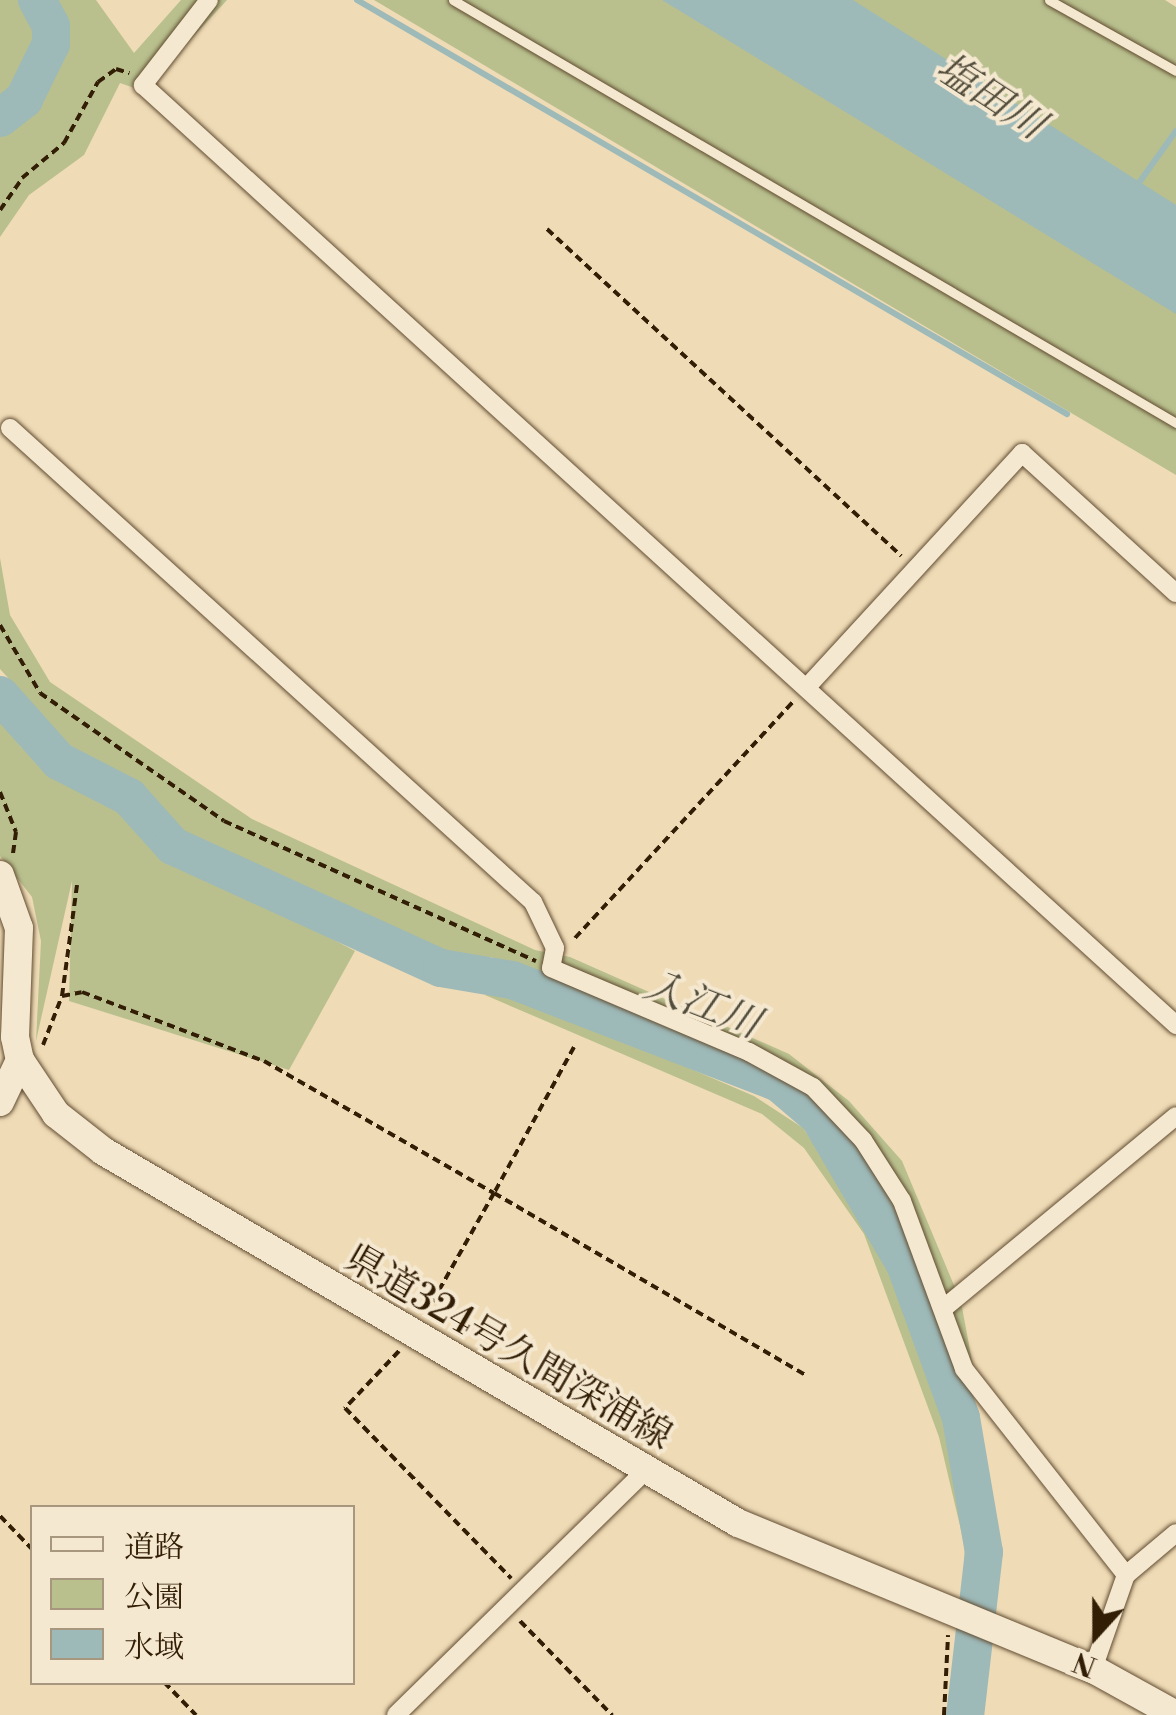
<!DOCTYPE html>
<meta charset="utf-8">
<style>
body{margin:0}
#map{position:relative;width:1176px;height:1715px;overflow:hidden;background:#efdbb6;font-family:"Libre Bodoni","Noto Serif JP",serif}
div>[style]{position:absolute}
.green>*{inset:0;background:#b9c08e}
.water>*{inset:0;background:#9db9b8}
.stream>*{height:6px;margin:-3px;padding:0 3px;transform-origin:3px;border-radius:3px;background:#9db9b8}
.river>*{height:38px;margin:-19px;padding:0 19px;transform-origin:19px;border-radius:19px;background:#9db9b8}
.path>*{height:4px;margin-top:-2px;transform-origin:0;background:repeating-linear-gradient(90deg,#321d05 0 8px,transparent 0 13px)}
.roads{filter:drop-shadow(0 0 2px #614c31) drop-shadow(0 0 2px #614c31)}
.lane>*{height:9px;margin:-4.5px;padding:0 4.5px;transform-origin:4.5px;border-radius:4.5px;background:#f5e8d0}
.street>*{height:18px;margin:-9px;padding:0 9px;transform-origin:9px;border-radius:9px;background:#f5e8d0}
.secondary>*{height:28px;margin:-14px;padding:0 14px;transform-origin:14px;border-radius:14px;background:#f5e8d0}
span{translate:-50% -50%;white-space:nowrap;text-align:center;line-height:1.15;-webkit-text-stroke:8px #f5e8d0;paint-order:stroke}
.street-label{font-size:38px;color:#321d05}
.water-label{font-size:40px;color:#524c3b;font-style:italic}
.legend{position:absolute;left:30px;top:1505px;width:325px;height:180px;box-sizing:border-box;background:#f5e8d0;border:2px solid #a7977f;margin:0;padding:12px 18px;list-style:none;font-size:30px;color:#321d05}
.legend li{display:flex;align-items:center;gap:20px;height:50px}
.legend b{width:50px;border:2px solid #a7977f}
.north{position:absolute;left:1046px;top:1585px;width:100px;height:100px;-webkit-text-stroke:8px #f5e8d0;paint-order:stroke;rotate:201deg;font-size:28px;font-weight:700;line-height:40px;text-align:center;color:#321d05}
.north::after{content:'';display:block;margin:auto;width:35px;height:45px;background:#321d05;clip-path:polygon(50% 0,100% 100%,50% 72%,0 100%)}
</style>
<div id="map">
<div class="green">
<i style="clip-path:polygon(0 0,24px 0,38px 27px,29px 77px,0 101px)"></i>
<i style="clip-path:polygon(48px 0,96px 0,134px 53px,181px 0,227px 0,143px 91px,120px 83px,84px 155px,29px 195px,0 237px,0 130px,38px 96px,63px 27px)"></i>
<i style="clip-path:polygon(374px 0,701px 0,1176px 292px,1176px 475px)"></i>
<i style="clip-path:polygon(776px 0,1165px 0,1176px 7px,1176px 254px)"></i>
<i style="clip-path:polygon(0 558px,10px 615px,50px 682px,252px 819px,535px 950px,570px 957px,789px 1054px,849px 1101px,902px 1161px,961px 1302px,973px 1366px,965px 1386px,896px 1215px,825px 1114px,780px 1079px,491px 957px,436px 958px,242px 874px,162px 826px,142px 791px,68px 744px,0 669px)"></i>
<i style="clip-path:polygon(0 711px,21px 747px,94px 788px,154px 845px,355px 951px,289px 1070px,69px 1001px,72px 881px,36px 1041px,41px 941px,32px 897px,0 856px)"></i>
<i style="clip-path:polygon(514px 993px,754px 1096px,803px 1128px,870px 1225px,947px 1418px,976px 1550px,962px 1604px,965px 1547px,939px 1437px,864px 1234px,804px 1148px,762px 1114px,485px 995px)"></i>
</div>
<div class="water">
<i style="clip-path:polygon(662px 0,853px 0,1176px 205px,1176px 314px)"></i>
</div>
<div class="stream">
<i style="left:357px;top:0;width:822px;rotate:30.25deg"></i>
<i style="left:1136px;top:187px;width:69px;rotate:-54.5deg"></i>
</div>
<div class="river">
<i style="left:0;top:118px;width:31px;rotate:-38deg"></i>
<i style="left:24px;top:99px;width:61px;rotate:-63.9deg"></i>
<i style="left:51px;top:44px;width:18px;rotate:-90deg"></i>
<i style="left:51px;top:26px;width:30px;rotate:-118deg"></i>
<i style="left:0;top:695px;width:89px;rotate:48.2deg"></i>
<i style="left:59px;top:761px;width:79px;rotate:27.2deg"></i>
<i style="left:129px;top:797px;width:66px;rotate:48.1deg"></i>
<i style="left:173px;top:846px;width:294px;rotate:24.5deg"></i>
<i style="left:441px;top:968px;width:72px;rotate:9.6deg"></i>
<i style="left:512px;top:980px;width:286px;rotate:21.1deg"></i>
<i style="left:779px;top:1083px;width:52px;rotate:40.4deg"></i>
<i style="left:819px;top:1117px;width:170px;rotate:59.7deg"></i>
<i style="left:905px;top:1264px;width:164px;rotate:70deg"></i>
<i style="left:961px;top:1418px;width:136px;rotate:80.3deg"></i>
<i style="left:984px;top:1552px;width:164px;rotate:96.6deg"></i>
</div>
<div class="path">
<i style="left:0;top:210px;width:39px;rotate:-55deg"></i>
<i style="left:22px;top:178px;width:55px;rotate:-39.8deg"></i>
<i style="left:64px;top:143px;width:70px;rotate:-60.9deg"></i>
<i style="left:98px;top:82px;width:22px;rotate:-36deg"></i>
<i style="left:116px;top:69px;width:14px;rotate:17deg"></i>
<i style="left:547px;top:229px;width:482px;rotate:42.7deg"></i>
<i style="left:0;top:625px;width:79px;rotate:59.5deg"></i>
<i style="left:40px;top:693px;width:224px;rotate:34.8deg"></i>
<i style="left:224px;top:821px;width:342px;rotate:24.2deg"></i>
<i style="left:0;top:792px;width:43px;rotate:68.2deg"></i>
<i style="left:16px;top:832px;width:22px;rotate:98deg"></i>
<i style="left:575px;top:938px;width:323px;rotate:-47.3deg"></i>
<i style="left:62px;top:996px;width:20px;rotate:-11deg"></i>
<i style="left:82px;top:992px;width:195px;rotate:20.8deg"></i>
<i style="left:264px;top:1061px;width:265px;rotate:29.9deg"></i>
<i style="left:494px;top:1193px;width:140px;rotate:119.5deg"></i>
<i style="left:43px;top:1045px;width:53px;rotate:-68.8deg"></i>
<i style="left:62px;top:996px;width:112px;rotate:-82.3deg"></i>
<i style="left:574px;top:1047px;width:166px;rotate:118.7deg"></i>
<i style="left:494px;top:1193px;width:363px;rotate:30.3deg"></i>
<i style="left:399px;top:1351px;width:79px;rotate:133.5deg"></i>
<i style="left:345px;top:1408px;width:238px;rotate:45.7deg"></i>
<i style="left:0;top:1516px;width:46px;rotate:45.9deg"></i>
<i style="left:520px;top:1621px;width:132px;rotate:45.6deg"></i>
<i style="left:164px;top:1682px;width:46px;rotate:45.9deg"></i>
<i style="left:944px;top:1715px;width:80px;rotate:-87.1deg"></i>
</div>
<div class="roads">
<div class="lane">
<i style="left:453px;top:0;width:838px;rotate:30.33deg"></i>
<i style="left:1049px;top:0;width:145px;rotate:29.2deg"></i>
</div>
<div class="street">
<i style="left:209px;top:0;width:108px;rotate:127.8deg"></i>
<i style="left:143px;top:85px;width:1397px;rotate:42.3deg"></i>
<i style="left:10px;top:428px;width:706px;rotate:42.19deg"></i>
<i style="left:533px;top:902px;width:51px;rotate:64.4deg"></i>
<i style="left:555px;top:948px;width:20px;rotate:101deg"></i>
<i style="left:551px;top:968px;width:215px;rotate:23deg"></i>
<i style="left:749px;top:1052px;width:73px;rotate:28.7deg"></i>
<i style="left:813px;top:1087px;width:73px;rotate:46.7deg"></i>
<i style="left:863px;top:1140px;width:72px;rotate:57.4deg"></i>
<i style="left:902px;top:1201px;width:179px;rotate:69.7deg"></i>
<i style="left:964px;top:1369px;width:262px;rotate:51.8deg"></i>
<i style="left:807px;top:687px;width:318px;rotate:-47.4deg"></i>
<i style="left:1022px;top:453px;width:208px;rotate:42.3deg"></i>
<i style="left:944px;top:1308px;width:301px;rotate:-39.6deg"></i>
<i style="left:1093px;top:1669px;width:100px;rotate:-70.7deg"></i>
<i style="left:1126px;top:1575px;width:65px;rotate:-40deg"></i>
<i style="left:396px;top:1715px;width:349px;rotate:-44.4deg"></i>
</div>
<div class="secondary">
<i style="left:0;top:875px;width:56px;rotate:70.3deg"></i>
<i style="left:19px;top:928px;width:109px;rotate:92.1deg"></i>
<i style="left:15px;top:1037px;width:24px;rotate:78deg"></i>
<i style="left:20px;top:1060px;width:65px;rotate:56.3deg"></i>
<i style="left:56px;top:1114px;width:60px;rotate:38.2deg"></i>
<i style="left:103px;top:1151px;width:736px;rotate:30.36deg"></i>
<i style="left:738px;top:1523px;width:384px;rotate:22.4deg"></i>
<i style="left:1093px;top:1669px;width:95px;rotate:29deg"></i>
<i style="left:0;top:1102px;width:47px;rotate:-64.5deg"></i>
</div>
</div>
<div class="street-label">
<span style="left:508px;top:1348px;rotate:30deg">県道324号久間深浦線</span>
</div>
<div class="water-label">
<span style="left:990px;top:97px;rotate:33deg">塩田川</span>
<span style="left:702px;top:1005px;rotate:21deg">入江川</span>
</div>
<ul class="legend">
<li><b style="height:12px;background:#f5e8d0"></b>道路</li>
<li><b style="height:28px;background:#b9c08e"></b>公園</li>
<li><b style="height:28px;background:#9db9b8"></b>水域</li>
</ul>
<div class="north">N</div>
</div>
